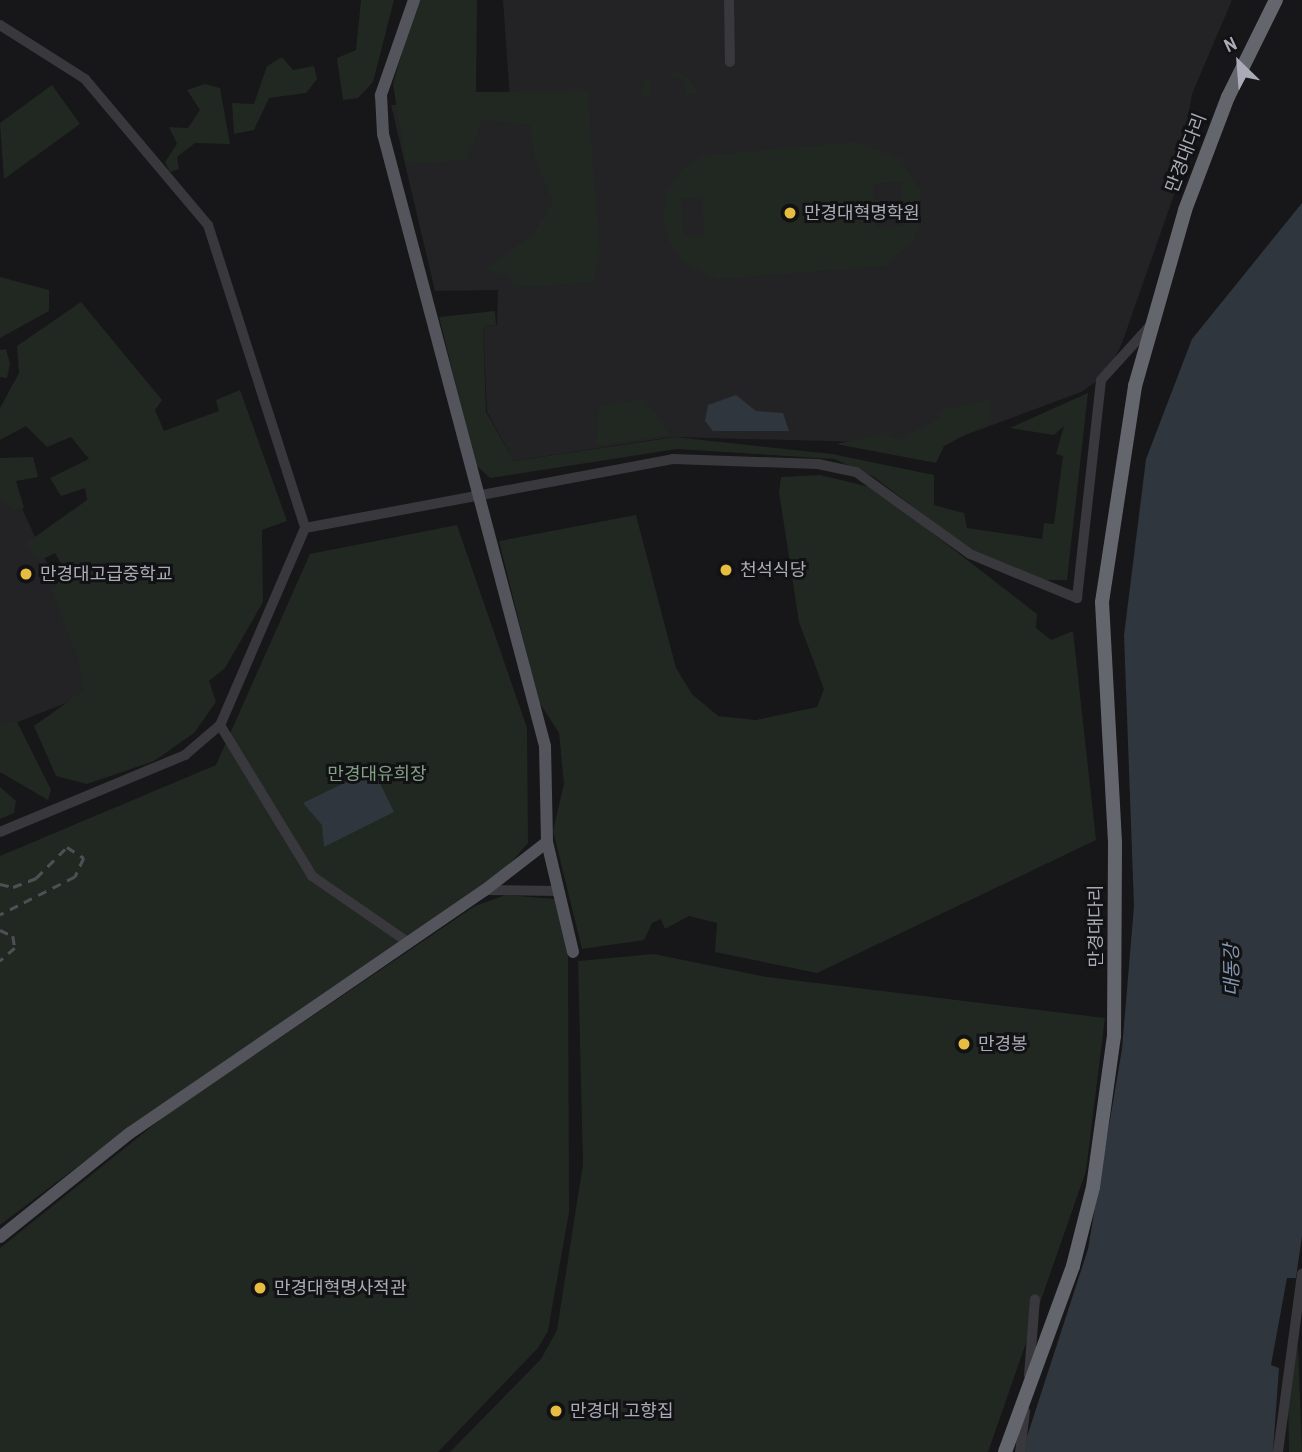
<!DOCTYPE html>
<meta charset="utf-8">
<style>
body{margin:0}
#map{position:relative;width:1302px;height:1452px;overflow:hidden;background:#171618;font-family:"Archivo Narrow","Noto Sans KR",sans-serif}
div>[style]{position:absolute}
.built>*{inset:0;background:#232325}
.green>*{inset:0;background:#212822}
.water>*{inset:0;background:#2f363d}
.minor>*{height:10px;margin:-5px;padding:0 5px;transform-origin:5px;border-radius:5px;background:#38383d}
.major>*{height:12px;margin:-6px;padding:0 6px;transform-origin:6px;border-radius:6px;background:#54555c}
.highway>*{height:14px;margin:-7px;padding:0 7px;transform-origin:7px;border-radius:7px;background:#64666e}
.rail>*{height:2.5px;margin-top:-1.25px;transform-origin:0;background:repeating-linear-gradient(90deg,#4f5056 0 9px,transparent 0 16px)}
.highway-bridge>*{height:14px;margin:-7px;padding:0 7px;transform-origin:7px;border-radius:7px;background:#64666e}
.dots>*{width:19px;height:19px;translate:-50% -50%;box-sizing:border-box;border:4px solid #121113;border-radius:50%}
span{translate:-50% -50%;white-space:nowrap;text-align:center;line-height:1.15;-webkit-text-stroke:6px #121113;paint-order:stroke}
.street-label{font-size:18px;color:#a9acb7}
.poi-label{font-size:18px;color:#a9acb7}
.left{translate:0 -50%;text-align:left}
.park-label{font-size:18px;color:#82a186}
.water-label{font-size:19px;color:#8397b0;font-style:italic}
.north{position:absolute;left:1204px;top:28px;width:70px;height:70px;-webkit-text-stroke:5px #121113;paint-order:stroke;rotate:335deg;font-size:19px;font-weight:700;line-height:28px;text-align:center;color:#a9acb7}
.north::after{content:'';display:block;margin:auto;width:24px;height:32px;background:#a9acb7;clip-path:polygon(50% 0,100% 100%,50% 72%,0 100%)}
</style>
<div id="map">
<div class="built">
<i style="clip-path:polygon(503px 0,1232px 0,1192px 94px,1175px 192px,1122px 343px,1106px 375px,1081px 392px,941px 444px,671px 437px,514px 461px,487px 412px,483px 326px,497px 325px,498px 290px,435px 291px,391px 105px,510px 100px)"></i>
<i style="clip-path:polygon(0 460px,104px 688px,0 729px)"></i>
</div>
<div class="green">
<i style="clip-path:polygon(361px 0,394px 0,373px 82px,358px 98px,343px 100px,337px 58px,356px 50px)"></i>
<i style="clip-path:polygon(417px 0,477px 0,476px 92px,587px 91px,600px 252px,594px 282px,514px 288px,509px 276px,486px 269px,534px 234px,553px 201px,535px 161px,530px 125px,482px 120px,467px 160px,406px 164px,393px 84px)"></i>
<i style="clip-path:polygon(282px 57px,293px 70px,314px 66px,317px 79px,306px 93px,269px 98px,254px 130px,234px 134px,232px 103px,254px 104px,267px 66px)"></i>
<i style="clip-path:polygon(673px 71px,688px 78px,698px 93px,685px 94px,684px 78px,671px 77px)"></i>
<i style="clip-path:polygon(663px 73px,650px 80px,651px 96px,639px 96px,646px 80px)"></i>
<i style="clip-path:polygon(205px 84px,220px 88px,230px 144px,195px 143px,177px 157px,179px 169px,170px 172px,165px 162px,177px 144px,169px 127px,188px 128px,200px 110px,187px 90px)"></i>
<i style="clip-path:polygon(52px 85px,80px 124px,4px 179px,0 123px)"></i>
<i style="clip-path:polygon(evenodd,854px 142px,901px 159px,920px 191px,922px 217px,913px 241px,885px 266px,718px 279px,684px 262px,669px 242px,663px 217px,666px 192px,680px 171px,700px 156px,854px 142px,901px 182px,904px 226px,876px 229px,873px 184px,901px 182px,854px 142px,702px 197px,704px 235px,684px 237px,681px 199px,702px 197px)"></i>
<i style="clip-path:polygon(0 277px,49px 290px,49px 311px,0 338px)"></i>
<i style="clip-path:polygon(81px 302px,162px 400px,155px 410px,164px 431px,219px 411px,216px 400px,240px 390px,287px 521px,262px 530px,263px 602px,225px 668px,209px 681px,216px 702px,194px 733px,154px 761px,87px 784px,56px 776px,34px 726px,83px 691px,79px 662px,52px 590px,66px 572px,55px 553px,39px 561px,25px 544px,87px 500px,85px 488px,61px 496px,50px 478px,89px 459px,71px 437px,47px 447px,26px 426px,0 440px,0 408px,19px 373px,17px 346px)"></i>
<i style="clip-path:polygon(495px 311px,496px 325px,483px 326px,486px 412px,514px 461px,675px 437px,832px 454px,934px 475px,934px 505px,964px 513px,967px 528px,1042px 539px,1044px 523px,1054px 524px,1063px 456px,1056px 454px,1064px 426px,1054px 435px,1010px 428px,1088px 393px,1067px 580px,1046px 580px,969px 549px,874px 477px,834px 459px,677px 449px,490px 478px,476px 465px,439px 317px)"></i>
<i style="clip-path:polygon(6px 349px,10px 364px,7px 378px,0 377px,0 350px)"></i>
<i style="clip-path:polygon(645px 399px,670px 435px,596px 446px,599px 406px)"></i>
<i style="clip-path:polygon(989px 400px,992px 421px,944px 446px,936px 463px,836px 444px,883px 434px,898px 440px,940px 418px,941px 410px)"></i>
<i style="clip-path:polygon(33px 457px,38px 477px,16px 481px,24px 508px,13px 510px,0 498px,0 458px)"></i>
<i style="clip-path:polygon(820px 475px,874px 488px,1037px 614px,1036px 628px,1051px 640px,1073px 631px,1096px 840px,817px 973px,715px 952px,717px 923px,689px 916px,665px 929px,661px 919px,652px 923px,644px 940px,582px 949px,553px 831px,564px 784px,559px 733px,539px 702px,499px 541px,636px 515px,676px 668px,692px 694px,718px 716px,756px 720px,817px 707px,824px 689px,799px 622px,779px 492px,781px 477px)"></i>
<i style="clip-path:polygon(457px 525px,527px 728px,528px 843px,504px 871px,131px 1126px,0 1225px,0 856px,216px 765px,310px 554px)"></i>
<i style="clip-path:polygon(16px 720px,51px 790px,48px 800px,0 772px,0 726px)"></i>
<i style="clip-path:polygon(0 787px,16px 801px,14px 813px,0 819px)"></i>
<i style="clip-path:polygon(506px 895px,555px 899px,568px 950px,569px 1212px,548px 1331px,538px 1348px,438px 1452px,0 1452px,0 1248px,166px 1115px,475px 906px)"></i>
<i style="clip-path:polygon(654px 954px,767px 977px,1105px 1018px,1086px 1171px,988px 1452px,450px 1452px,541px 1359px,557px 1330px,583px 1164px,578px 961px)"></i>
<i style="clip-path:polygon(1298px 1345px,1302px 1452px,1289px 1452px,1288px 1392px)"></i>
</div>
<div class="water">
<i style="clip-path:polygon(1302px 203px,1302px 1236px,1296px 1278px,1287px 1278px,1271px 1365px,1279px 1368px,1273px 1452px,1022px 1452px,1088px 1249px,1122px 1049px,1134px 906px,1124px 635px,1146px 459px,1192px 339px)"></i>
<i style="clip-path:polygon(736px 395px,756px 411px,783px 413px,789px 431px,713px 431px,705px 421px,708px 405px)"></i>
<i style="clip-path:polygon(373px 769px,394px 812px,324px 847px,322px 825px,303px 803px)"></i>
</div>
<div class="minor">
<i style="left:729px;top:0;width:62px;rotate:89.1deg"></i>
<i style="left:0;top:25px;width:101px;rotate:32.4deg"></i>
<i style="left:85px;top:79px;width:191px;rotate:49.9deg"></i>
<i style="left:208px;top:225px;width:318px;rotate:72.2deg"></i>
<i style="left:305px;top:528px;width:215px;rotate:113.3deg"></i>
<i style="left:220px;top:725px;width:46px;rotate:139.4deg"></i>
<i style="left:185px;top:755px;width:200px;rotate:157.4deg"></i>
<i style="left:305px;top:528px;width:374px;rotate:-10.6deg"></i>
<i style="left:673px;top:459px;width:145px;rotate:2deg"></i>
<i style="left:818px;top:464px;width:39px;rotate:12deg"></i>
<i style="left:856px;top:472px;width:140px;rotate:35.7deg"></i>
<i style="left:970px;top:554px;width:116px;rotate:22.4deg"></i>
<i style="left:1077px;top:598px;width:219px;rotate:-83.7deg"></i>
<i style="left:1101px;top:380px;width:72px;rotate:-47.8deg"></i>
<i style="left:220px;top:725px;width:177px;rotate:58.6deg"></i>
<i style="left:312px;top:876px;width:118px;rotate:34.6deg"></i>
<i style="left:485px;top:890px;width:73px;rotate:0.8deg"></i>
<i style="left:1029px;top:1375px;width:76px;rotate:-85.5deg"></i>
<i style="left:1020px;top:1452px;width:41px;rotate:-83deg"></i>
<i style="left:1278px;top:1452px;width:180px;rotate:-82.3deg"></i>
</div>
<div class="major">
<i style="left:414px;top:0;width:101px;rotate:109.2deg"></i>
<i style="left:381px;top:95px;width:39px;rotate:87deg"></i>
<i style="left:383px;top:134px;width:633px;rotate:75.17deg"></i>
<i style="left:545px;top:746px;width:96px;rotate:88.8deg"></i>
<i style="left:547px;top:842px;width:113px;rotate:76.7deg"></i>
<i style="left:0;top:1237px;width:166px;rotate:-38.7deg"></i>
<i style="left:130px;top:1133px;width:430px;rotate:-34.4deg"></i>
<i style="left:485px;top:890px;width:78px;rotate:-37.7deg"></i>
</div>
<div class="highway">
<i style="left:1135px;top:386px;width:183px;rotate:-74.1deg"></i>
<i style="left:1185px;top:210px;width:121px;rotate:-69.2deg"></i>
<i style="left:1228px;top:97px;width:108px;rotate:-63.7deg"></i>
</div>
<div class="rail">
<i style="left:0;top:884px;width:13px;rotate:13deg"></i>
<i style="left:13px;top:887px;width:25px;rotate:-21deg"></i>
<i style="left:36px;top:878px;width:44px;rotate:-45deg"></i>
<i style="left:67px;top:847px;width:20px;rotate:33deg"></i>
<i style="left:84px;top:858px;width:21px;rotate:115deg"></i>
<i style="left:75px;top:877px;width:84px;rotate:153.1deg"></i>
<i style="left:0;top:930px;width:14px;rotate:25deg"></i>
<i style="left:13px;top:936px;width:12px;rotate:81deg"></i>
<i style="left:15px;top:948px;width:20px;rotate:139deg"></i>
</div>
<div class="highway-bridge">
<i style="left:1005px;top:1452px;width:198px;rotate:-69.9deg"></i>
<i style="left:1073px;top:1266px;width:81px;rotate:-75.8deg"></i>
<i style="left:1093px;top:1187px;width:152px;rotate:-82.1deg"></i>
<i style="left:1114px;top:1036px;width:194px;rotate:-89.7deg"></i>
<i style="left:1115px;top:842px;width:240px;rotate:-93.1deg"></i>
<i style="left:1102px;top:602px;width:219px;rotate:-81.3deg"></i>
</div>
<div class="dots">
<i style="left:790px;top:213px;background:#e6bd41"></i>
<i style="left:726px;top:570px;background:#e6bd41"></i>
<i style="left:26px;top:574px;background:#e6bd41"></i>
<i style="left:964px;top:1044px;background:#e6bd41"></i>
<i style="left:260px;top:1288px;background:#e6bd41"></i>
<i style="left:556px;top:1411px;background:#e6bd41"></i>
</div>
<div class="street-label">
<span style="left:1186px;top:153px;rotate:-69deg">만경대다리</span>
<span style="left:1096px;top:926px;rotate:-90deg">만경대다리</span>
</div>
<div class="poi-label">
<span class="left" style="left:804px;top:213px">만경대혁명학원</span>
<span class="left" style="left:740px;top:570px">천석식당</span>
<span class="left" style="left:40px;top:574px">만경대고급중학교</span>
<span class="left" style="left:978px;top:1044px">만경봉</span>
<span class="left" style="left:274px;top:1288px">만경대혁명사적관</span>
<span class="left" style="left:570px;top:1411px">만경대 고향집</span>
</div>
<div class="park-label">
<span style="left:377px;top:774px">만경대유희장</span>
</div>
<div class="water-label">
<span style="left:1232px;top:970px;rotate:-91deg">대동강</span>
</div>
<div class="north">N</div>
</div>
